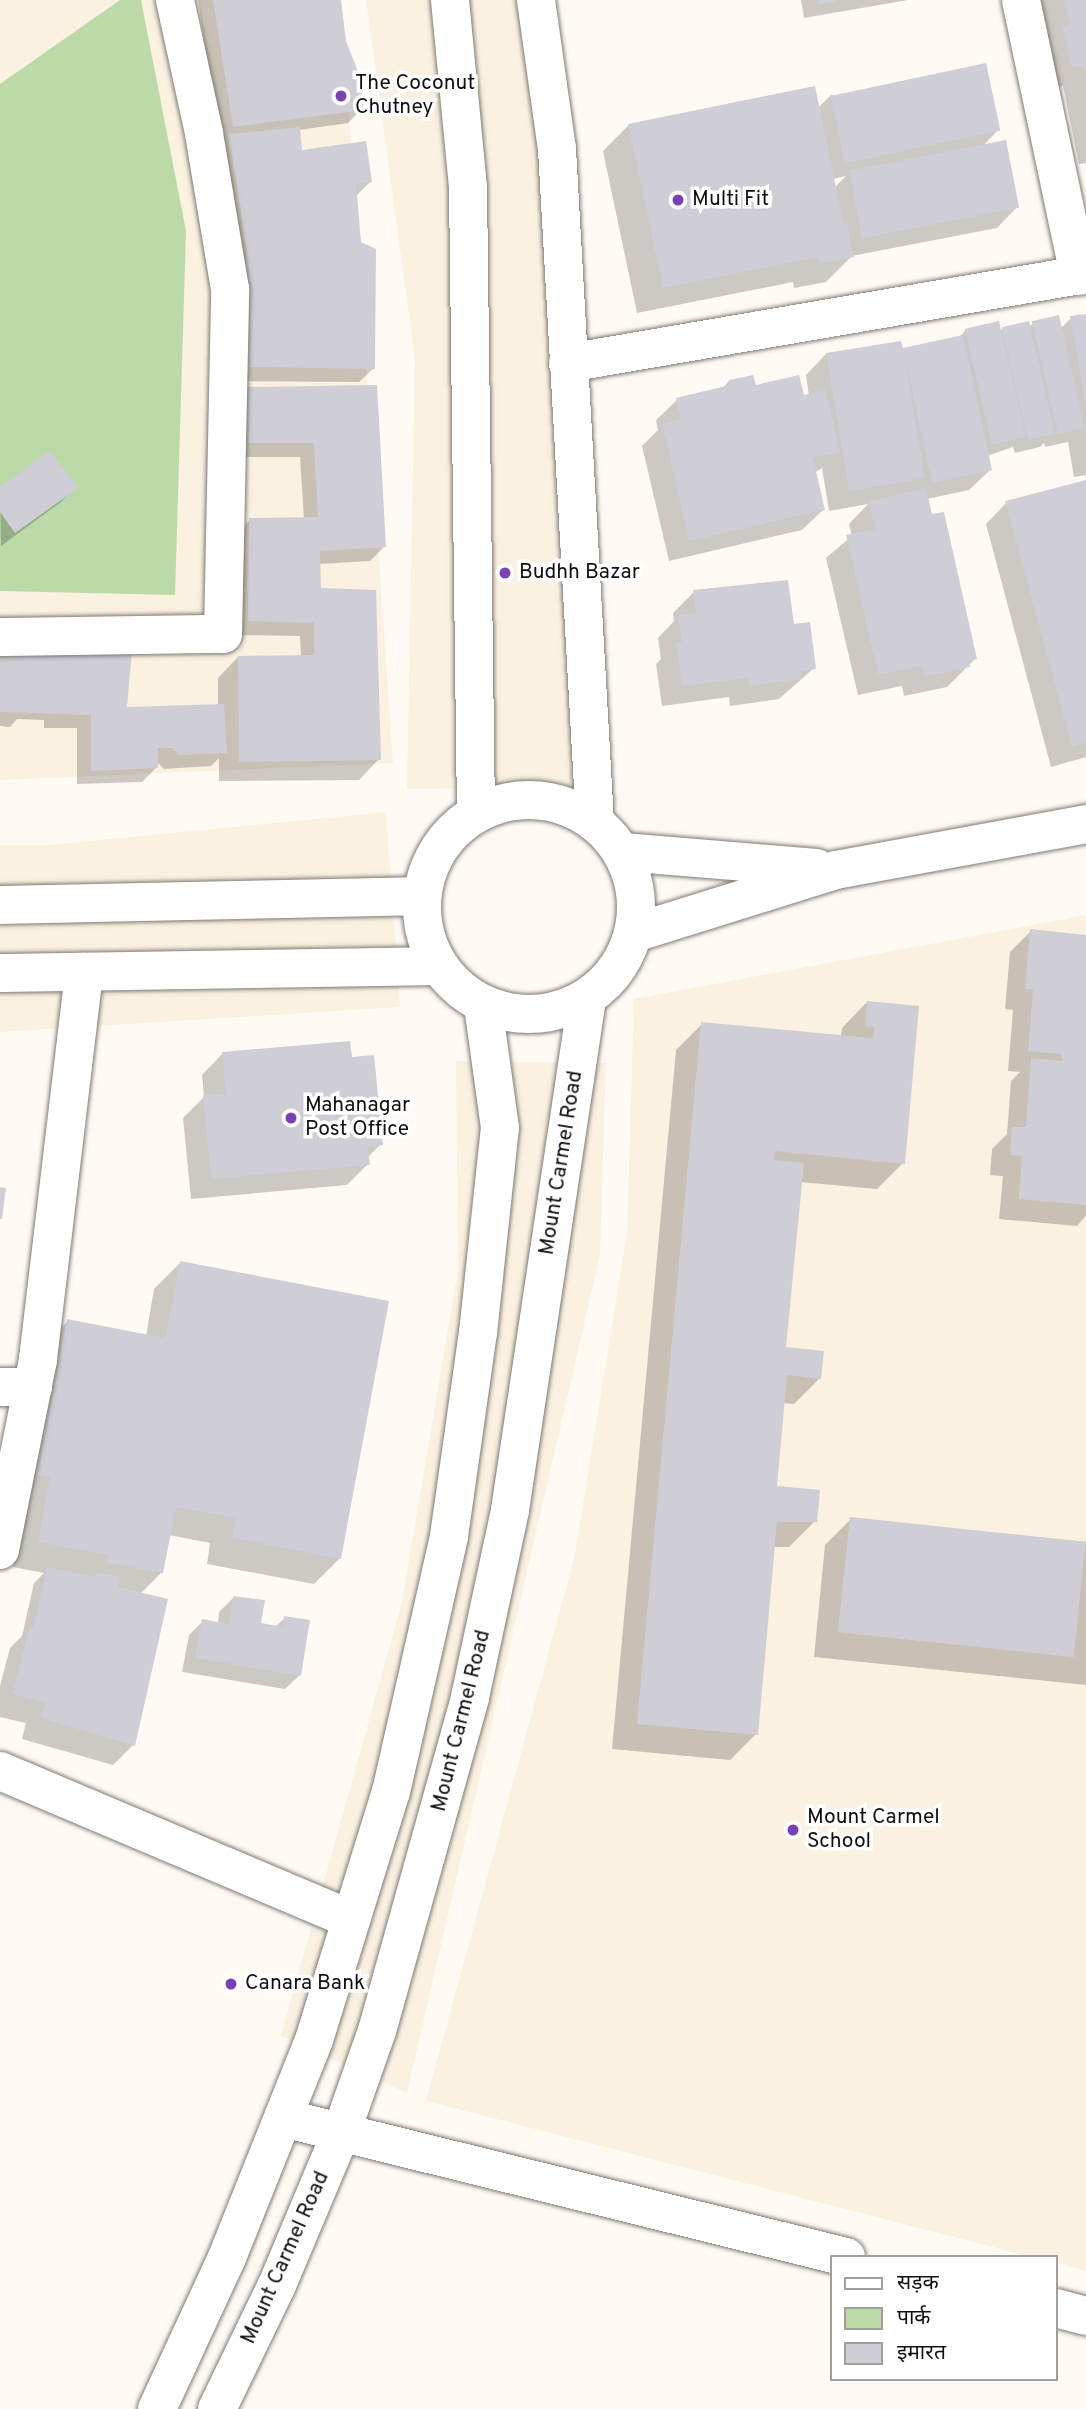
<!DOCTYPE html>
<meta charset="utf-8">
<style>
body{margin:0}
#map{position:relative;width:1086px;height:2409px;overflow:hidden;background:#fffbf4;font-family:Overpass,"Noto Sans Devanagari",sans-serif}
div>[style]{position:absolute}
.built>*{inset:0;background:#faf1e1}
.green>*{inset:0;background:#bbdaa8}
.shadow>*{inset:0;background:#0003}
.building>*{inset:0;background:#cfcdd6;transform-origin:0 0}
.roads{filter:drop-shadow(0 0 2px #7f7a72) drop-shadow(0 0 2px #7f7a72)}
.minor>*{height:38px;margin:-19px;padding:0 19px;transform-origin:19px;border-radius:19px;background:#fff}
.minor>.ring{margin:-19px;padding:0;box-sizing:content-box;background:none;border:38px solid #fff;border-radius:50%}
.dots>*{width:19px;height:19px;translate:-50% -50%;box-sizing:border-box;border:4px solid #fff;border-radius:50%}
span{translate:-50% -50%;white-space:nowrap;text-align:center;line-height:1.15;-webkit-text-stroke:7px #fff;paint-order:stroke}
.poi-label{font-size:21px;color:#110f0c}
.left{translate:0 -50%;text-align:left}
.street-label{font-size:21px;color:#110f0c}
.legend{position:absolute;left:830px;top:2255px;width:228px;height:126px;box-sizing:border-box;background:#fff;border:2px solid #a09f9e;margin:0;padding:9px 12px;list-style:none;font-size:21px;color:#110f0c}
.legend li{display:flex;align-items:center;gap:14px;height:35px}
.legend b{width:35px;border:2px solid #a09f9e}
</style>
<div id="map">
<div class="built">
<i style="clip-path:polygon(0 0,326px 0,346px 74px,393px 763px,0 780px)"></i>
<i style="clip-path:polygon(366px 0,544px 0,586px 323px,610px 787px,407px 789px,415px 359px)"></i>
<i style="clip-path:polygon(386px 812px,400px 1007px,0 1032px,0 845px,49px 845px)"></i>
<i style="clip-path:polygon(1086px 915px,1086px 2271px,1056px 2263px,1056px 2257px,1032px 2257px,426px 2101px,574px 1559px,627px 1234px,634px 999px)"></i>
<i style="clip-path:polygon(456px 1061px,606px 1063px,600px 1255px,407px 2093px,281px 2036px,402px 1602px,458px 1269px)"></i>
</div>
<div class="green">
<i style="clip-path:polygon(120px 0,141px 0,186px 231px,175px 595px,0 591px,0 84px)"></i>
</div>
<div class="shadow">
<i style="clip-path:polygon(198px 0,340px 0,344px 41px,362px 109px,348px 123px,299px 130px,301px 150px,370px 182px,355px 197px,374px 368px,359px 382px,234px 381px,219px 140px)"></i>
<i style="clip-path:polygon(801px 0,908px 0,804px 18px)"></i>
<i style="clip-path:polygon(1038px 0,1086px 0,1086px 163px,1079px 164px,1063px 86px,1051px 88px)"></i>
<i style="clip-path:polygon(evenodd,831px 95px,998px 130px,982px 147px,1017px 207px,997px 228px,852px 256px,826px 282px,794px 288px,793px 282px,637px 313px,603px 151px,629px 125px,818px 108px,831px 95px,846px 176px,834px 188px,833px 179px,846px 176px)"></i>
<i style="clip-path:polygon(1086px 316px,1086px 475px,1074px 477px,1068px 442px,1045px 447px,1044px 443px,1040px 447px,1015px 453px,1013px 447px,987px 456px,990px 470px,969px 490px,927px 499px,975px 659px,947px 687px,904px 696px,902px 686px,858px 695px,826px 558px,852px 536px,849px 524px,868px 504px,829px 511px,822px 468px,814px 473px,823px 510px,802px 530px,669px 561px,642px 446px,658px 430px,656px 420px,677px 400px,722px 389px,729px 381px,802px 397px,809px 396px,806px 375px,826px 354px,901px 350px,959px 337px,966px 330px,1000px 330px,1028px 323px,1029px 327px,1033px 323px,1061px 328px,1071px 318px)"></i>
<i style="clip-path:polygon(375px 387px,384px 547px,370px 561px,319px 564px,319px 590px,379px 759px,359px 780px,219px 781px,219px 758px,211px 766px,164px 769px,156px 761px,156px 768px,142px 782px,77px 784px,77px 728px,44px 728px,44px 720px,17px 719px,10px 727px,0 726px,0 656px,125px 709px,218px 706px,218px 678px,238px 657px,301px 656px,300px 636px,234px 635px,236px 534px,250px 520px,304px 519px,300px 457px,234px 457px,233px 403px)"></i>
<i style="clip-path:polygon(1086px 482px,1086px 757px,1051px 767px,986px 524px,1006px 503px)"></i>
<i style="clip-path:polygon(75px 488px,61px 502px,1px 546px,0 490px)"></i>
<i style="clip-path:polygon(694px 592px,793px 626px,814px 668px,779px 699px,730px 706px,729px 697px,662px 706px,656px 664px,661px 659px,658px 638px,674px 621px,673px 613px)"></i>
<i style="clip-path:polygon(1031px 931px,1086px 936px,1086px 1216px,1077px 1226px,999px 1219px,1003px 1176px,990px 1175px,992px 1149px,1007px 1134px,1011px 1081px,1020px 1072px,1008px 1071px,1013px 1010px,1005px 1009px,1010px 952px)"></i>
<i style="clip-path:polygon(867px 1002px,917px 1007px,903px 1163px,877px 1189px,800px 1182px,784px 1348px,820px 1378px,794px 1404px,783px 1403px,775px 1487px,815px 1521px,789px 1547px,773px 1547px,756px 1734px,730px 1760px,612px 1749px,676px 1050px,702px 1024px,841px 1037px,842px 1028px)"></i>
<i style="clip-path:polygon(222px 1054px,350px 1059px,381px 1144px,367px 1158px,368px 1164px,347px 1185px,191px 1199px,183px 1118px,204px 1097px,202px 1075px)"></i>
<i style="clip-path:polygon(180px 1263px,340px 1558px,314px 1584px,207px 1564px,210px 1543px,169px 1535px,162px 1572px,140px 1594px,133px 1745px,113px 1765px,22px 1739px,26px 1723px,0 1717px,0 1686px,10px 1648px,22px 1636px,34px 1583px,44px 1573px,13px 1567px,25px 1502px,42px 1347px,68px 1321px,146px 1336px,154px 1289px)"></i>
<i style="clip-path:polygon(851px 1519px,1086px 1542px,1086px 1685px,814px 1657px,825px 1545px)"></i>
<i style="clip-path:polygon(234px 1597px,259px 1625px,275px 1627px,285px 1618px,300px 1675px,285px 1689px,182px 1672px,189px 1635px,203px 1621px,218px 1624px,219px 1612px)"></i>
</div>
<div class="building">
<i style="clip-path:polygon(213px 0,341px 0,346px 41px,359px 74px,364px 110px,233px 127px)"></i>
<i style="clip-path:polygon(817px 0,837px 0,837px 1px,818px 5px)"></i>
<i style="clip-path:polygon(1063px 0,1086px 0,1086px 73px,1083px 66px,1072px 68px,1062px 26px,1070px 24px)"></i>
<i style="left:986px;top:63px;width:69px;height:159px;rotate:78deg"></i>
<i style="clip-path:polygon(815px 86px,842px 217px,844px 224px,847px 223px,854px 257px,820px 264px,818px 257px,663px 288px,628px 124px)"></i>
<i style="clip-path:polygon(300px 127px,302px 150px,366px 141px,372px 182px,356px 184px,361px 242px,376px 249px,375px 369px,247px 367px,247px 251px,229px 134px)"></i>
<i style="left:1006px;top:140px;width:69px;height:160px;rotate:79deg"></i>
<i style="clip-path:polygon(1086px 314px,1086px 400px,1085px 400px,1070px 316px)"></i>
<i style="left:1059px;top:315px;width:116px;height:28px;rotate:77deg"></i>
<i style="left:999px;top:321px;width:119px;height:35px;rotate:77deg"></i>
<i style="left:1029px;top:321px;width:116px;height:28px;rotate:77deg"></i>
<i style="clip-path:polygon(963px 335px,992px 470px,932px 483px,906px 364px,925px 478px,849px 491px,826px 353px,901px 341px,903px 348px)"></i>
<i style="clip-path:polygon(753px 375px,756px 385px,799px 375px,804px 395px,826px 390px,840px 452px,813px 458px,825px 510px,689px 541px,662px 424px,681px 419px,676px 398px,730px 385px,729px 380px)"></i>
<i style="clip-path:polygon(377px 385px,386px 547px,320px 551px,321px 588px,376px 590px,381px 760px,239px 762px,238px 656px,314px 655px,314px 623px,248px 621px,249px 518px,318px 517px,314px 443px,248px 443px,246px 387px)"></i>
<i style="clip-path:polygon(50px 451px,78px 488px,15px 533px,0 512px,0 487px)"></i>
<i style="clip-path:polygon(1086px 480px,1086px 743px,1072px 747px,1005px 501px)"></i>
<i style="clip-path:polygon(926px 488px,932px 514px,944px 512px,977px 659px,968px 661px,970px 667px,925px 677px,922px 666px,878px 675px,846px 535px,875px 529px,869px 501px)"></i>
<i style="clip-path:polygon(788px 580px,794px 624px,810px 622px,816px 669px,801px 671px,802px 679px,750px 686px,749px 678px,682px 686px,676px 642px,682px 642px,678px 615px,696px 613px,693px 590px)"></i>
<i style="clip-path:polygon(132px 650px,127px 707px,224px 704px,227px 753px,178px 755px,173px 748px,158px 748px,158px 768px,91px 771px,91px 715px,0 712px,0 653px)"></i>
<i style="clip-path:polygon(1030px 929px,1086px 935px,1086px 1205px,1019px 1199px,1022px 1156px,1010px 1155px,1012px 1127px,1026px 1127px,1031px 1058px,1063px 1061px,1061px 1054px,1028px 1051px,1033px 990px,1025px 989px)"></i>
<i style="clip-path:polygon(867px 1001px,919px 1006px,905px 1164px,775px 1151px,774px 1160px,804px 1163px,786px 1347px,824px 1351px,821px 1379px,787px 1375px,777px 1486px,820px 1490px,817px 1522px,777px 1522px,758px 1735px,637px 1724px,701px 1022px,873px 1038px,874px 1027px,865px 1026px)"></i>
<i style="clip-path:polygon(350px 1041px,352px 1057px,374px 1055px,383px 1145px,368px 1147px,370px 1165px,211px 1179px,203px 1095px,226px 1094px,222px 1052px)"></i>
<i style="clip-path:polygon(0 1187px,6px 1188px,2px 1219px,0 1219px)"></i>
<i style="clip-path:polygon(180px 1261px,389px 1301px,341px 1559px,232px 1538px,235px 1518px,176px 1507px,163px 1573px,107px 1563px,108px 1555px,38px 1542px,50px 1477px,38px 1475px,67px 1319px,165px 1338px)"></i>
<i style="left:850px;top:1517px;width:237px;height:116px;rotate:6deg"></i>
<i style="clip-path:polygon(47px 1567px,96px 1577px,97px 1572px,120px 1577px,118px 1587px,168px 1599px,135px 1746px,41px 1718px,45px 1703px,12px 1694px,30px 1626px,33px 1629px)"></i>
<i style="clip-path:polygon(233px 1596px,265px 1600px,261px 1623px,283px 1627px,284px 1616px,310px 1620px,301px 1676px,195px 1658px,202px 1619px,229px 1624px)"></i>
</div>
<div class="roads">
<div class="minor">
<i style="left:450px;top:0;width:189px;rotate:84.5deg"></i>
<i style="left:468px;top:188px;width:624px;rotate:89.27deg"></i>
<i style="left:536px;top:0;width:150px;rotate:82deg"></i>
<i style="left:557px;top:149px;width:674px;rotate:86.77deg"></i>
<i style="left:1021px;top:0;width:282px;rotate:78.1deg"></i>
<i style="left:568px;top:363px;width:526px;rotate:-9.75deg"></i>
<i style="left:0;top:637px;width:223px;rotate:-0.8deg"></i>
<i style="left:223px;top:634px;width:345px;rotate:-88.8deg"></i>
<i style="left:230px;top:289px;width:158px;rotate:-99.5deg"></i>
<i style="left:204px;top:133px;width:136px;rotate:-102.3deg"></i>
<i class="ring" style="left:422px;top:800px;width:176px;height:176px"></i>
<i style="left:623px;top:852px;width:194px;rotate:4.7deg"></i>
<i style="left:0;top:905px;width:420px;rotate:-1.2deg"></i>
<i style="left:634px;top:933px;width:212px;rotate:-17.3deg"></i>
<i style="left:836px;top:870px;width:254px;rotate:-10.4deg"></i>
<i style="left:0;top:973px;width:438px;rotate:-0.9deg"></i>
<i style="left:0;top:1387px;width:33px"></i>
<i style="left:0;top:1550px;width:195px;rotate:-78.7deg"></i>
<i style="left:38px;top:1359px;width:390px;rotate:-83.2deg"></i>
<i style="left:0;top:1771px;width:381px;rotate:22.9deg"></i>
<i style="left:283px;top:2118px;width:580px;rotate:13.87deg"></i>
<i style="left:1056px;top:2308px;width:31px;rotate:15deg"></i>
<i style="left:157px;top:2409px;width:164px;rotate:-65.2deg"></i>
<i style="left:226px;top:2260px;width:237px;rotate:-68.2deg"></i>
<i style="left:314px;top:2040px;width:260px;rotate:-72.8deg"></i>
<i style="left:391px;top:1792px;width:262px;rotate:-77.2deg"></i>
<i style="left:449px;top:1536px;width:205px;rotate:-81.9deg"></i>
<i style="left:478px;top:1333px;width:206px;rotate:-83.9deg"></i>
<i style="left:500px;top:1128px;width:124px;rotate:-97.9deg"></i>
<i style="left:217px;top:2409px;width:138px;rotate:-64.2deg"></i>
<i style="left:277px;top:2285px;width:165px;rotate:-67.2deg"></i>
<i style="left:341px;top:2133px;width:108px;rotate:-70.6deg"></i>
<i style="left:377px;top:2031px;width:347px;rotate:-74.4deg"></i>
<i style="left:470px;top:1697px;width:191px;rotate:-77.9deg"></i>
<i style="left:510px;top:1510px;width:517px;rotate:-81.43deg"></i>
</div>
</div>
<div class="dots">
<i style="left:341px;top:96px;background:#7b40b6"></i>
<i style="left:678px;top:200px;background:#7b40b6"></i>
<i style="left:505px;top:573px;background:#7b40b6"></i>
<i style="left:291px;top:1118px;background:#7b40b6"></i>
<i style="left:793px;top:1830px;background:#7b40b6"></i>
<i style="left:231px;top:1984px;background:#7b40b6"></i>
</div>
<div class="poi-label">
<span class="left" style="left:355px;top:96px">The Coconut<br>Chutney</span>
<span class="left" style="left:692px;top:200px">Multi Fit</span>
<span class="left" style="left:519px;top:573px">Budhh Bazar</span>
<span class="left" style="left:305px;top:1118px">Mahanagar<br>Post Office</span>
<span class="left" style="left:807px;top:1830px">Mount Carmel<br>School</span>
<span class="left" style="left:245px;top:1984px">Canara Bank</span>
</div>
<div class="street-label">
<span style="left:562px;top:1163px;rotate:-81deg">Mount Carmel Road</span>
<span style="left:462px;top:1721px;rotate:-76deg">Mount Carmel Road</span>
<span style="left:286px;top:2258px;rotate:-66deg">Mount Carmel Road</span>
</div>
<ul class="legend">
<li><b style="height:9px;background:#fff"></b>सड़क</li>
<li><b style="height:19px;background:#bbdaa8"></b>पार्क</li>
<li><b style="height:19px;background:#cfcdd6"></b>इमारत</li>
</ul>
</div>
